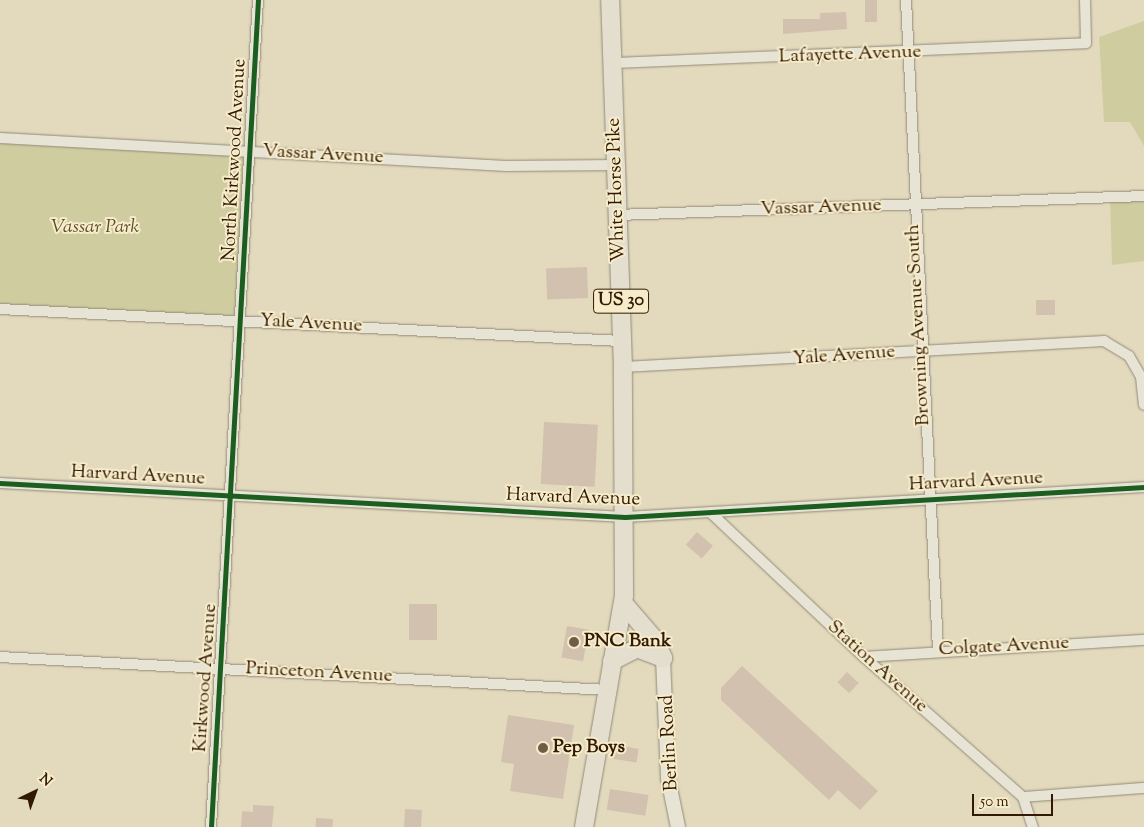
<!DOCTYPE html>
<style>
body{margin:0}
#map{position:relative;width:1144px;height:827px;overflow:hidden;background:#e3dabd;font-family:"Sorts Mill Goudy",serif}
div>[style]{position:absolute}
.green>*{inset:0;background:#cfcda0;transform-origin:0 0}
.building>*{inset:0;background:#d1c1ae;transform-origin:0 0}
.roads{filter:drop-shadow(0 0 1px #928a78) drop-shadow(0 0 1px #928a78)}
.street>*{height:10px;margin:-5px;padding:0 5px;transform-origin:5px;border-radius:5px;background:#e7e3d5}
.secondary>*{height:14px;margin:-7px;padding:0 7px;transform-origin:7px;border-radius:7px;background:#e7e3d5}
.highway>*{height:18px;margin:-9px;padding:0 9px;transform-origin:9px;border-radius:9px;background:#e3dece}
.cycleway>*{height:5px;margin:-2.5px;padding:0 2.5px;transform-origin:2.5px;border-radius:2.5px;background:#1b5e20}
.dots>*{width:14px;height:14px;translate:-50% -50%;box-sizing:border-box;border:2px solid #f7ecca;border-radius:50%}
span{translate:-50% -50%;white-space:nowrap;text-align:center;line-height:1.15;-webkit-text-stroke:4px #f7ecca;paint-order:stroke}
.shield-label span{padding:1px 4px;background:#f7ecca;border:1px solid;border-radius:4px;-webkit-text-stroke-width:0}
.shield-label{font-size:18px;color:#311904;font-weight:700}
.street-label{font-size:19px;color:#311904}
.park-label{font-size:19px;color:#5b4c2c;font-style:italic}
.poi-label{font-size:19px;color:#311904;font-weight:700}
.left{translate:0 -50%;text-align:left}
.north{position:absolute;left:10px;top:767px;width:50px;height:50px;-webkit-text-stroke:4px #f7ecca;paint-order:stroke;rotate:42deg;font-size:14px;font-weight:700;line-height:20px;text-align:center;color:#311904}
.north::after{content:'';display:block;margin:auto;width:18px;height:22px;background:#311904;clip-path:polygon(50% 0,100% 100%,50% 72%,0 100%)}
.scale{position:absolute;left:972px;top:794px;width:81px;height:22px;box-sizing:border-box;border:2px solid #311904;border-top:0;padding-left:6px;font-size:15px;line-height:18px;white-space:nowrap;color:#311904;-webkit-text-stroke:4px #f7ecca;paint-order:stroke}
</style>
<div id="map">
<div class="green">
<i style="clip-path:polygon(1144px 21px,1144px 146px,1130px 122px,1104px 122px,1099px 37px)"></i>
<i style="left:0;top:138px;width:250px;height:171px;rotate:3deg"></i>
<i style="clip-path:polygon(1144px 190px,1144px 261px,1112px 265px,1110px 200px)"></i>
</div>
<div class="building">
<i style="left:865px;top:0;width:12px;height:22px"></i>
<i style="clip-path:polygon(846px 12px,847px 29px,783px 34px,783px 19px,820px 19px,820px 13px)"></i>
<i style="left:587px;top:267px;width:31px;height:41px;rotate:88deg"></i>
<i style="left:1055px;top:300px;width:15px;height:19px;rotate:90deg"></i>
<i style="left:544px;top:422px;width:54px;height:62px;rotate:3deg"></i>
<i style="left:697px;top:532px;width:21px;height:17px;rotate:41deg"></i>
<i style="left:409px;top:604px;width:28px;height:36px"></i>
<i style="left:567px;top:626px;width:22px;height:32px;rotate:10deg"></i>
<i style="clip-path:polygon(742px 666px,878px 791px,860px 810px,838px 790px,829px 800px,721px 700px,721px 688px)"></i>
<i style="left:847px;top:672px;width:16px;height:14px;rotate:43deg"></i>
<i style="clip-path:polygon(508px 715px,574px 725px,563px 799px,510px 791px,514px 764px,501px 762px)"></i>
<i style="left:615px;top:745px;width:24px;height:14px;rotate:9deg"></i>
<i style="left:610px;top:789px;width:39px;height:21px;rotate:9deg"></i>
<i style="clip-path:polygon(253px 805px,274px 806px,272px 827px,241px 827px,242px 811px,253px 812px)"></i>
<i style="left:405px;top:809px;width:17px;height:18px;rotate:3deg"></i>
<i style="left:316px;top:818px;width:17px;height:9px;rotate:3deg"></i>
</div>
<div class="roads">
<div class="street">
<i style="left:906px;top:0;width:651px;rotate:87.18deg"></i>
<i style="left:614px;top:63px;width:472px;rotate:-2.4deg"></i>
<i style="left:1086px;top:43px;width:43px;rotate:-91.3deg"></i>
<i style="left:0;top:138px;width:508px;rotate:3.16deg"></i>
<i style="left:507px;top:166px;width:110px;rotate:-0.5deg"></i>
<i style="left:617px;top:215px;width:527px;rotate:-2.06deg"></i>
<i style="left:0;top:309px;width:623px;rotate:2.95deg"></i>
<i style="left:623px;top:367px;width:482px;rotate:-3.1deg"></i>
<i style="left:1104px;top:341px;width:29px;rotate:31deg"></i>
<i style="left:1129px;top:356px;width:24px;rotate:60deg"></i>
<i style="left:1141px;top:377px;width:28px;rotate:84deg"></i>
<i style="left:0;top:483px;width:626px;rotate:3.11deg"></i>
<i style="left:625px;top:517px;width:520px;rotate:-3.31deg"></i>
<i style="left:711px;top:513px;width:210px;rotate:43.3deg"></i>
<i style="left:864px;top:657px;width:212px;rotate:41.4deg"></i>
<i style="left:1023px;top:797px;width:32px;rotate:72deg"></i>
<i style="left:0;top:657px;width:608px;rotate:3.11deg"></i>
<i style="left:864px;top:657px;width:281px;rotate:-3.5deg"></i>
<i style="left:1023px;top:797px;width:121px;rotate:-4.3deg"></i>
<i style="left:211px;top:827px;width:828px;rotate:-86.75deg"></i>
</div>
<div class="secondary">
<i style="left:663px;top:658px;width:120px;rotate:87.6deg"></i>
<i style="left:668px;top:778px;width:50px;rotate:78.5deg"></i>
</div>
<div class="highway">
<i style="left:623px;top:603px;width:49px;rotate:49.1deg"></i>
<i style="left:655px;top:640px;width:20px;rotate:66deg"></i>
<i style="left:612px;top:661px;width:28px;rotate:-27deg"></i>
<i style="left:637px;top:648px;width:28px;rotate:21deg"></i>
<i style="left:584px;top:827px;width:234px;rotate:-80.2deg"></i>
<i style="left:624px;top:596px;width:229px;rotate:-90.3deg"></i>
<i style="left:623px;top:367px;width:367px;rotate:-92deg"></i>
</div>
</div>
<div class="cycleway">
<i style="left:0;top:483px;width:626px;rotate:3.11deg"></i>
<i style="left:625px;top:517px;width:520px;rotate:-3.31deg"></i>
<i style="left:211px;top:827px;width:828px;rotate:-86.75deg"></i>
</div>
<div class="dots">
<i style="left:574px;top:642px;background:#6f5d45"></i>
<i style="left:543px;top:748px;background:#6f5d45"></i>
</div>
<div class="shield-label">
<span style="left:621px;top:301px">US 30</span>
</div>
<div class="street-label">
<span style="left:850px;top:55px;rotate:-2deg">Lafayette Avenue</span>
<span style="left:323px;top:155px;rotate:3deg">Vassar Avenue</span>
<span style="left:235px;top:160px;rotate:-87deg">North Kirkwood Avenue</span>
<span style="left:617px;top:190px;rotate:-92deg">White Horse Pike</span>
<span style="left:821px;top:208px;rotate:-2deg">Vassar Avenue</span>
<span style="left:311px;top:324px;rotate:3deg">Yale Avenue</span>
<span style="left:919px;top:325px;rotate:-93deg">Browning Avenue South</span>
<span style="left:844px;top:356px;rotate:-4deg">Yale Avenue</span>
<span style="left:138px;top:476px;rotate:3deg">Harvard Avenue</span>
<span style="left:976px;top:482px;rotate:-3deg">Harvard Avenue</span>
<span style="left:573px;top:498px;rotate:2deg">Harvard Avenue</span>
<span style="left:1004px;top:647px;rotate:-3deg">Colgate Avenue</span>
<span style="left:877px;top:667px;rotate:42deg">Station Avenue</span>
<span style="left:319px;top:673px;rotate:3deg">Princeton Avenue</span>
<span style="left:206px;top:678px;rotate:-86deg">Kirkwood Avenue</span>
<span style="left:670px;top:743px;rotate:-93deg">Berlin Road</span>
</div>
<div class="park-label">
<span style="left:95px;top:228px">Vassar Park</span>
</div>
<div class="poi-label">
<span class="left" style="left:584px;top:642px">PNC Bank</span>
<span class="left" style="left:553px;top:748px">Pep Boys</span>
</div>
<div class="north">N</div>
<div class="scale">50 m</div>
</div>
